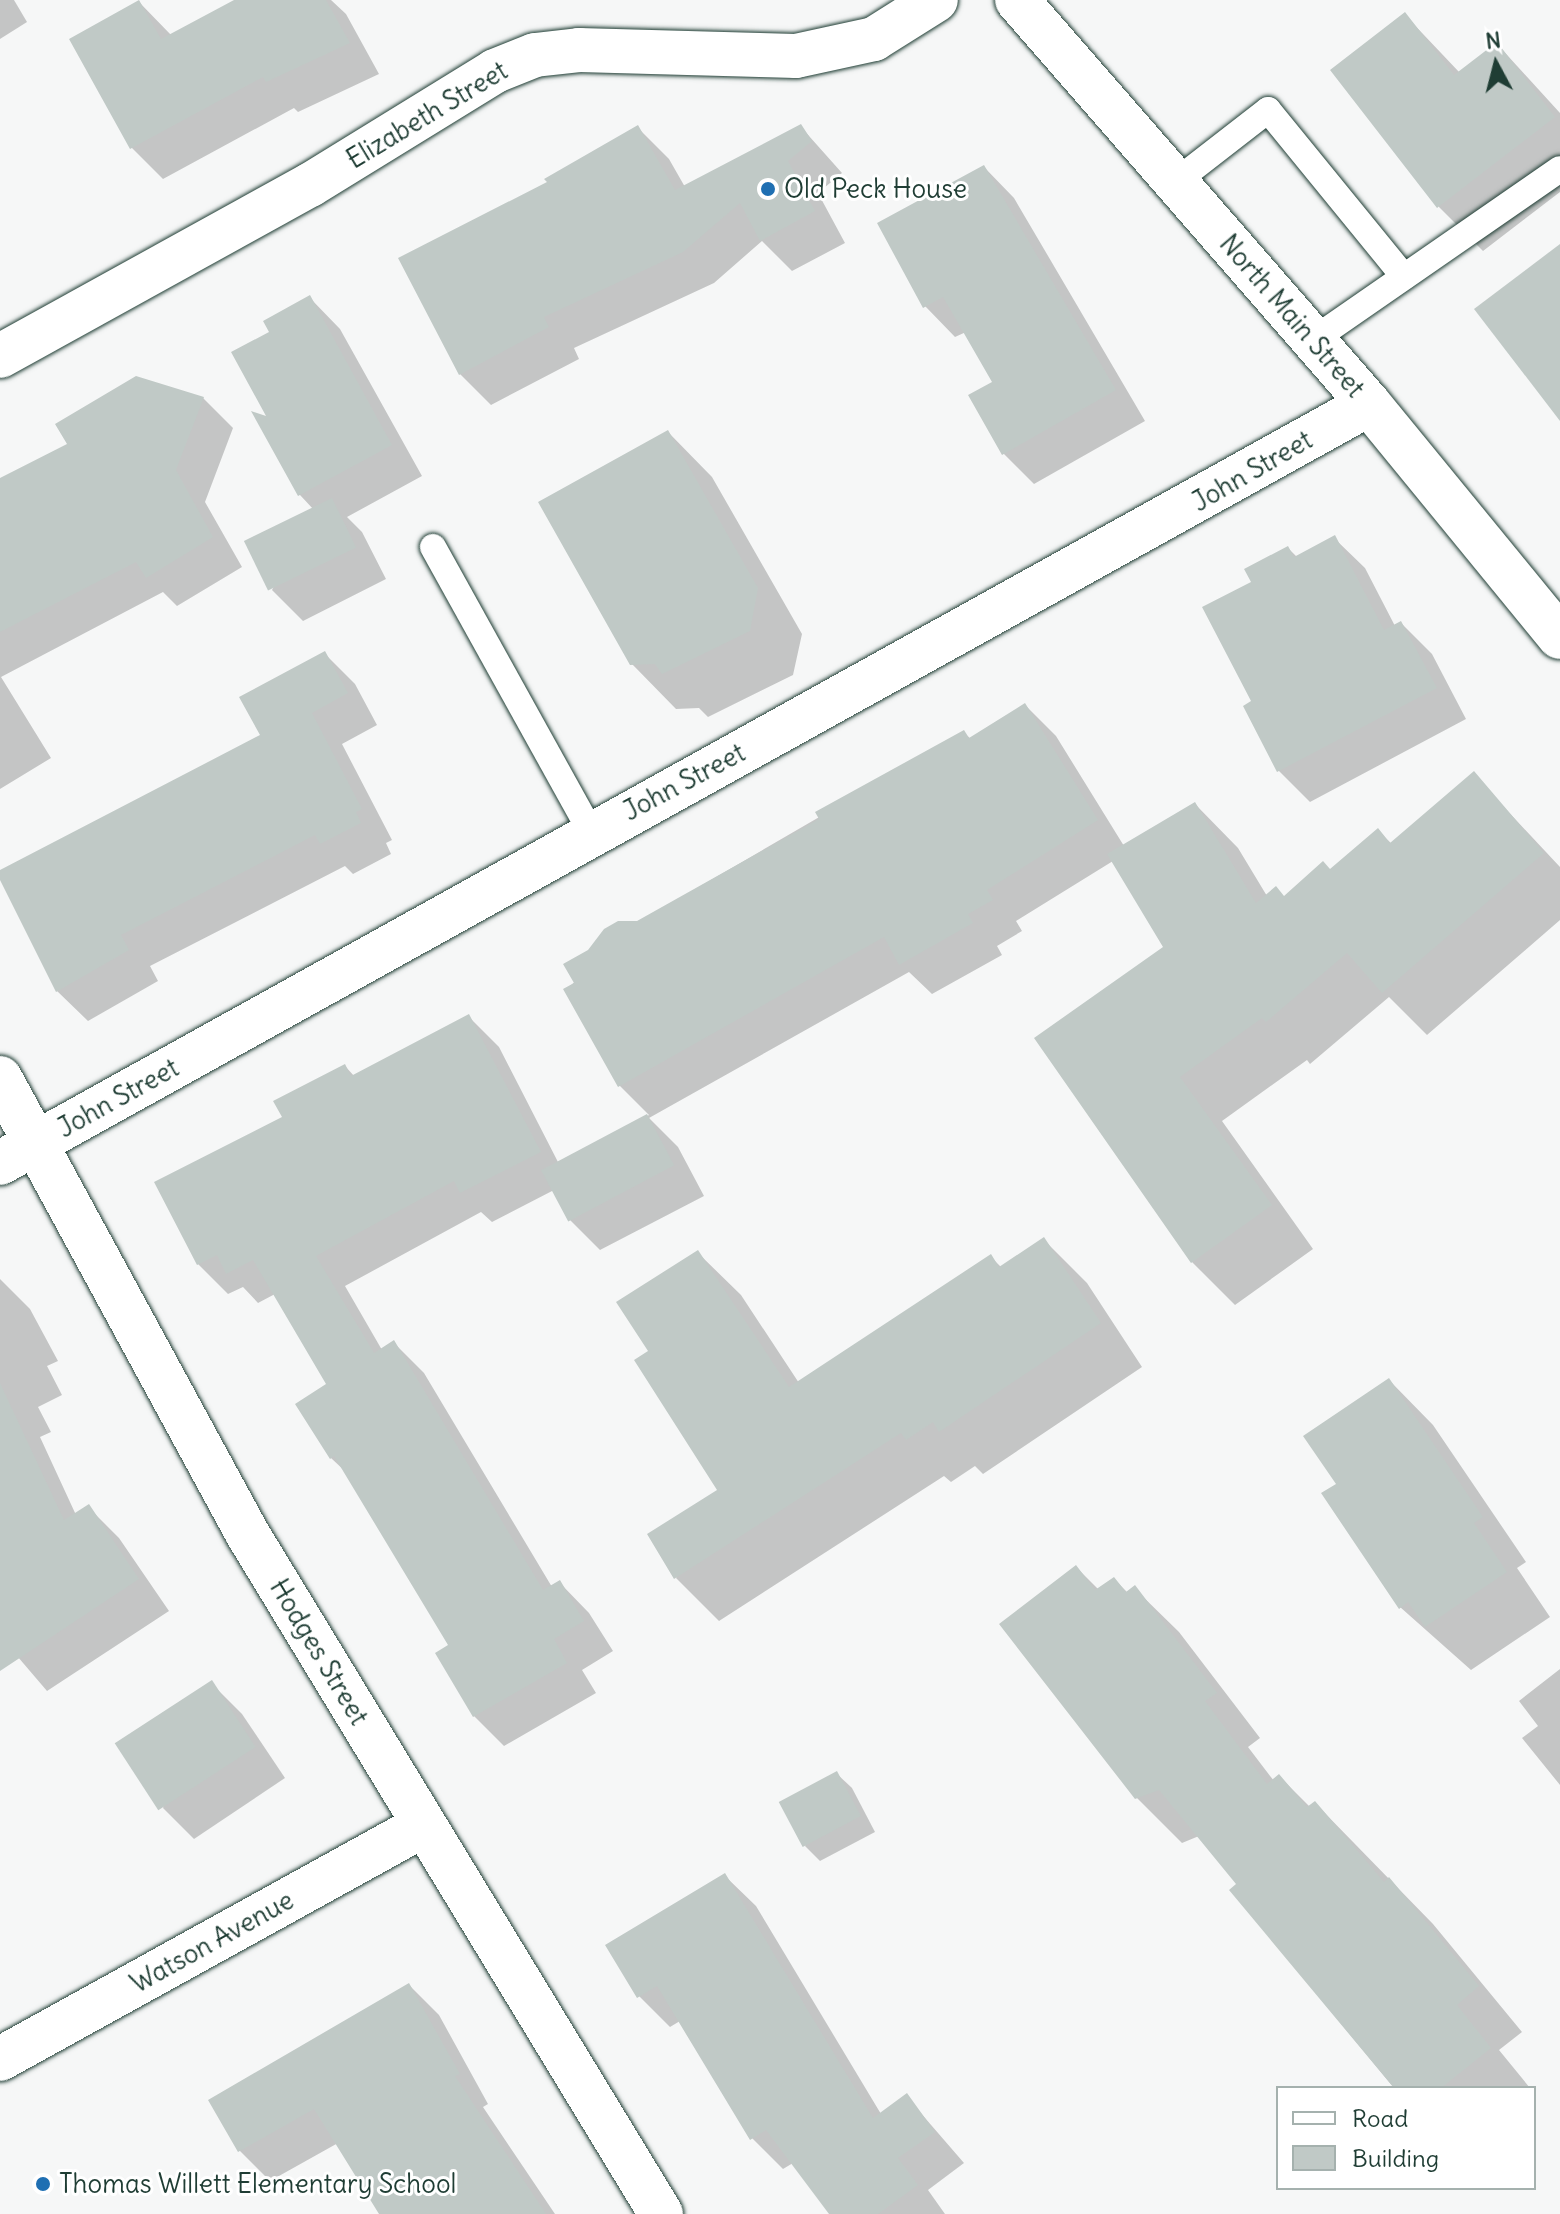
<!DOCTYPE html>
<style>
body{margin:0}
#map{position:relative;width:1560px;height:2214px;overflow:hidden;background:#f6f7f7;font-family:Delius,sans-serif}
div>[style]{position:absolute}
.shadow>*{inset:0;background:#0003}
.building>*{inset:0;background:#c0c9c6;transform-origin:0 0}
.roads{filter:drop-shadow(0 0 2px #1f3d34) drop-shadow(0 0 2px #1f3d34)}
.lane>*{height:26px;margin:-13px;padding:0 13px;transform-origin:13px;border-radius:13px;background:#fff}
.street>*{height:44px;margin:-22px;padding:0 22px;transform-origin:22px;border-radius:22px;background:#fff}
.secondary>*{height:44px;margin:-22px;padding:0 22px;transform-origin:22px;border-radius:22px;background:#fff}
.dots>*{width:22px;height:22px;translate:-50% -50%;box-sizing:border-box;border:4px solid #fff;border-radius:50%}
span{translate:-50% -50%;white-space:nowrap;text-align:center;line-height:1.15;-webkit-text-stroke:6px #fff;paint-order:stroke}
.street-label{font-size:26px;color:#1f3d34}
.poi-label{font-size:26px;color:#1f3d34}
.left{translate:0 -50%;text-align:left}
.legend{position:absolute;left:1276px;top:2086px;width:260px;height:104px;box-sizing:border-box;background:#fff;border:2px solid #a5b1ae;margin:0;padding:10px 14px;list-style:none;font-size:24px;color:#1f3d34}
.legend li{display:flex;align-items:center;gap:16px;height:40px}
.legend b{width:40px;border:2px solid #a5b1ae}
.north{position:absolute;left:1456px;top:24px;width:80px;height:80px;-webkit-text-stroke:6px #fff;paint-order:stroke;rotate:353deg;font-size:22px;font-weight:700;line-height:32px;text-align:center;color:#1f3d34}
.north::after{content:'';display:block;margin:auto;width:28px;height:36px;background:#1f3d34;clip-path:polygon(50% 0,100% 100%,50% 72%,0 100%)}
</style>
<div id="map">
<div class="shadow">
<i style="clip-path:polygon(0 0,14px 0,27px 22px,0 39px)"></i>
<i style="clip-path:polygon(238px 0,331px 0,346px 14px,379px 74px,298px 112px,294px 108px,163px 179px,132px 148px,139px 2px,172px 36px)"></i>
<i style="clip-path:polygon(1405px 15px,1460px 73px,1497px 44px,1560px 113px,1560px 192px,1483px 251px,1439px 207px)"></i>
<i style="clip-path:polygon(801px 127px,842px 173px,818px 193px,845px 243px,792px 271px,762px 241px,714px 283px,574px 348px,579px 359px,491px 405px,460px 374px,549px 183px,638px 128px,669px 159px,685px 187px)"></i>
<i style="clip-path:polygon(984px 167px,1014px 198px,1145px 421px,1034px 484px,1003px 453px,995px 382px,966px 332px,955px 337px,925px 306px)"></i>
<i style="clip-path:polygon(310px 298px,340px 329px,422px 476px,347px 517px,362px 532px,386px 579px,303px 621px,272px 590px,314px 510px,300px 495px,270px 419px,272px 332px)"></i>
<i style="clip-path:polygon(203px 398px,233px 428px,205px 502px,242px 567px,177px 606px,163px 592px,1px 677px,51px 758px,0 789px,0 481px)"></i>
<i style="clip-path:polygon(668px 432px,712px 477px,802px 634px,793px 675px,708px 717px,699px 708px,676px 709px,632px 664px)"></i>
<i style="clip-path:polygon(1334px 538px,1365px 568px,1395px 626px,1401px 623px,1432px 654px,1466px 719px,1310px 802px,1279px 771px,1254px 702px,1253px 583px,1288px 548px,1297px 557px)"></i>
<i style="clip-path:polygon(324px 653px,355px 684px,377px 725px,342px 744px,392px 840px,386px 843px,391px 854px,353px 874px,345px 866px,150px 966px,158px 981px,88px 1021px,57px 991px,0 872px,263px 736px)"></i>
<i style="clip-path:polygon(1025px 705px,1056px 736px,1124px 846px,1195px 804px,1238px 848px,1267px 896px,1284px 898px,1330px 871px,1377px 830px,1392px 844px,1473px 774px,1560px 867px,1560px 920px,1427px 1035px,1389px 997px,1310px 1064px,1307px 1060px,1222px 1121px,1313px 1249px,1235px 1305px,1192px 1262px,1166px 947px,1113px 861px,1016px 921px,1022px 931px,997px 946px,1002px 955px,932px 994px,909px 972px,649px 1118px,678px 1147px,704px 1196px,600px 1250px,569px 1219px,554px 1190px,492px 1222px,481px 1212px,345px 1286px,382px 1350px,394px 1343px,424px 1373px,552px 1587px,559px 1582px,589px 1613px,613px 1651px,582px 1670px,596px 1693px,504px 1746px,474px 1716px,451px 1646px,348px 1474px,331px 1458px,328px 1384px,275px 1294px,258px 1303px,243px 1287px,228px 1294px,198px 1264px,284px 1118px,345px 1066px,355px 1077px,469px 1017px,499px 1047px,558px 1162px,649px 1115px,620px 1086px,566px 990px,637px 923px,964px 733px,971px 739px)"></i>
<i style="clip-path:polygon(1044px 1240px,1087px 1283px,1142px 1367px,983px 1474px,975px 1466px,951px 1482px,944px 1476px,719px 1621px,676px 1578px,720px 1490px,650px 1351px,697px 1252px,741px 1295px,799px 1383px,991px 1257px,1002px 1268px)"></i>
<i style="clip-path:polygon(0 1279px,30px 1309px,58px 1361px,47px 1366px,62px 1395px,38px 1407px,51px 1432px,40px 1437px,76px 1515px,88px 1507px,119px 1538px,169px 1611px,47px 1691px,0 1636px)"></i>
<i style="clip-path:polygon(1389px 1380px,1433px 1425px,1526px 1562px,1517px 1568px,1550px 1617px,1471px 1670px,1400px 1607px)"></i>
<i style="clip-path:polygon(1076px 1567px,1099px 1590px,1114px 1579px,1128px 1593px,1134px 1588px,1179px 1632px,1260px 1738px,1248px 1747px,1274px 1781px,1279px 1776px,1310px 1807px,1315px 1803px,1433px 1924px,1522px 2032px,1499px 2050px,1530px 2088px,1394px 2088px,1231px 1890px,1239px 1884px,1199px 1836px,1182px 1843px,1137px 1798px)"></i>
<i style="clip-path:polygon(1560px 1669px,1560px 1785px,1522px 1738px,1538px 1726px,1519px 1701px)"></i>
<i style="clip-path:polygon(211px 1683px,242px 1714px,285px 1778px,194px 1839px,163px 1808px)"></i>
<i style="clip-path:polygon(836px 1773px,852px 1788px,875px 1832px,820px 1861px,805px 1846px)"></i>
<i style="clip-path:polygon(725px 1876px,756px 1906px,881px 2114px,906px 2096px,964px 2163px,928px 2190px,945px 2214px,831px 2214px,793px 2163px,783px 2169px,752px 2138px,680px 2021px,670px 2027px,639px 1996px)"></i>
<i style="clip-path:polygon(409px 1985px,439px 2015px,488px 2104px,483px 2107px,555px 2214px,383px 2214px,338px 2143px,270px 2181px,240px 2151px,210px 2100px)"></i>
</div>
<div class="building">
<i style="clip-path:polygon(139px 0,161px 39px,234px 0,326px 0,350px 43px,266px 82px,263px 77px,130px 149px,69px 39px)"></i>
<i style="clip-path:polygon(1405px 12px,1454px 75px,1497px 42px,1555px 117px,1437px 208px,1330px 70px)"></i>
<i style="clip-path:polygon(801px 124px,812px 141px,788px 161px,815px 211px,760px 241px,740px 203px,683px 252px,544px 317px,549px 327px,459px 375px,398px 258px,547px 182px,544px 179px,638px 125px,675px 190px)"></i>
<i style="clip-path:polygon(984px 165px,1116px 390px,1002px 455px,968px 395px,992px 382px,943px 297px,923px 308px,877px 223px)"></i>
<i style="clip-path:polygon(1560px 244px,1560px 421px,1474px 309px)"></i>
<i style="clip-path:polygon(310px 295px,392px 445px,298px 496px,251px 411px,266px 416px,231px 352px,269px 332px,263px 321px)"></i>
<i style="clip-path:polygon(136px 376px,204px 397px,176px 470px,213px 537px,146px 578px,136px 562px,0 632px,0 478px,67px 444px,55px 424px)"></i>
<i style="clip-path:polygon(668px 430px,758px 588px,750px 631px,662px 674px,655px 664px,630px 665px,538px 502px)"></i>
<i style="left:332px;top:498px;width:55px;height:98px;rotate:64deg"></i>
<i style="clip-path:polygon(1335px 535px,1384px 630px,1401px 621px,1437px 688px,1277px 772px,1243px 706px,1251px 701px,1202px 607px,1251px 582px,1244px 569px,1288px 546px,1294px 557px)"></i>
<i style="clip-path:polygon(325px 651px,348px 693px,312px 713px,362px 809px,356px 812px,361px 823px,320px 844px,315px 835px,121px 935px,129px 950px,56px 992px,0 880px,0 870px,260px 735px,239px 697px)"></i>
<i style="clip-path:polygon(1025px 703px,1098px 820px,987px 890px,993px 900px,968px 914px,973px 923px,899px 965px,884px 937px,618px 1087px,563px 989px,574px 983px,563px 964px,588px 950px,604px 929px,618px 921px,637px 921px,819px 819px,815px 812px,964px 730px,969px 738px)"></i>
<i style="clip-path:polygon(1474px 771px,1544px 853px,1382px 993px,1347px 953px,1266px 1022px,1262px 1018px,1180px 1077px,1272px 1205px,1191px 1263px,1034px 1038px,1163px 947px,1107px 854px,1195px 802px,1256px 903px,1276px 886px,1284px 896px,1323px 861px,1330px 869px,1378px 828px,1390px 843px)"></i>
<i style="clip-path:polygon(469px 1014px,541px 1152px,460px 1193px,454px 1181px,316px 1256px,374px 1353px,394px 1340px,543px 1590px,560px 1580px,584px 1621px,554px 1639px,567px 1663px,473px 1717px,435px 1653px,448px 1645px,334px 1456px,330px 1459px,295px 1404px,326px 1384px,253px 1260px,226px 1274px,217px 1255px,197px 1265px,154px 1182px,282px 1117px,273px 1101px,345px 1064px,351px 1076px)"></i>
<i style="left:647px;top:1114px;width:58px;height:120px;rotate:62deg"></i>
<i style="clip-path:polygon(1044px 1237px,1101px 1323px,939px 1432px,933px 1422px,906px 1440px,901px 1433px,674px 1579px,647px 1534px,717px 1490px,634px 1360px,648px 1351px,616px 1302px,698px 1250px,789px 1387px,991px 1254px,999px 1267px)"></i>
<i style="clip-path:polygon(1389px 1378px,1483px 1517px,1474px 1523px,1507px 1572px,1425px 1627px,1408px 1602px,1399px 1609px,1321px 1493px,1336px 1484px,1303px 1436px)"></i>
<i style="clip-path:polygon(0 1383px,64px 1520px,89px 1504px,139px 1579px,0 1671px)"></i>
<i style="clip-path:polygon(1076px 1565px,1095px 1590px,1114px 1577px,1126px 1592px,1135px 1585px,1217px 1693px,1205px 1701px,1267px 1784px,1279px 1774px,1307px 1807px,1315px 1801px,1384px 1882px,1389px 1877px,1479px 1986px,1457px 2005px,1491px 2048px,1441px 2088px,1394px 2088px,1229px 1890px,1236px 1884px,1159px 1790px,1135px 1799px,999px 1624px)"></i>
<i style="left:212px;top:1680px;width:80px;height:116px;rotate:57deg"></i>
<i style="left:837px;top:1771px;width:51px;height:66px;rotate:62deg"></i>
<i style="clip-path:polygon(725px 1873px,873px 2118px,907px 2093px,935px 2132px,898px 2158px,918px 2185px,878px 2214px,829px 2214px,766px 2130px,750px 2140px,657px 1986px,637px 1998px,605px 1945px)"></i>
<i style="clip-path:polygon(409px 1983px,460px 2074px,455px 2076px,546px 2214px,379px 2214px,314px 2109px,238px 2152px,208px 2100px)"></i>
</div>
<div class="roads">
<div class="lane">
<i style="left:1174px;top:183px;width:119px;rotate:-37.8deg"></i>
<i style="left:1268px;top:110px;width:215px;rotate:50.8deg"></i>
<i style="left:1313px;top:340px;width:300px;rotate:-34.7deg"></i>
<i style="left:433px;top:547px;width:326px;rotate:61deg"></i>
</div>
<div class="street">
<i style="left:0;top:356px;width:354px;rotate:-28.9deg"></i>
<i style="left:310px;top:185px;width:217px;rotate:-31.6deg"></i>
<i style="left:495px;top:71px;width:43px;rotate:-21.8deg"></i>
<i style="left:535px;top:55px;width:44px;rotate:-6.5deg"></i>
<i style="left:579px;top:50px;width:217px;rotate:1.6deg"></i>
<i style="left:796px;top:56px;width:80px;rotate:-12.3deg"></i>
<i style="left:874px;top:39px;width:73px;rotate:-32.2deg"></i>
<i style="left:0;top:1078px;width:518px;rotate:61.5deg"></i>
<i style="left:247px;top:1533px;width:797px;rotate:58.7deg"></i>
<i style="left:0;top:1163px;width:1565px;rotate:-29deg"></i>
<i style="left:0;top:2059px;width:484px;rotate:-28.9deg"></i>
</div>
<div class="secondary">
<i style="left:1017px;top:0;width:536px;rotate:48.93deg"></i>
<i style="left:1369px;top:404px;width:301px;rotate:50.7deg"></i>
</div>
</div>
<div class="dots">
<i style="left:768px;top:189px;background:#1f6fb2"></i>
<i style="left:43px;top:2184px;background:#1f6fb2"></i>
</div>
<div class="street-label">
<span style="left:427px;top:115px;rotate:-31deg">Elizabeth Street</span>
<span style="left:1292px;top:316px;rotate:49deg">North Main Street</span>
<span style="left:1252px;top:471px;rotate:-30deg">John Street</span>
<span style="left:684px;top:782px;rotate:-28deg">John Street</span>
<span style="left:118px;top:1098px;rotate:-29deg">John Street</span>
<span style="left:319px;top:1652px;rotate:59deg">Hodges Street</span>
<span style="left:212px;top:1942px;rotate:-29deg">Watson Avenue</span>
</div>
<div class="poi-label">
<span class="left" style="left:784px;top:189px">Old Peck House</span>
<span class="left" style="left:59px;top:2184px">Thomas Willett Elementary School</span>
</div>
<ul class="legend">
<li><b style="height:10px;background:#fff"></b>Road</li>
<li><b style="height:22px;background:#c0c9c6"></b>Building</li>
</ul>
<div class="north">N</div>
</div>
